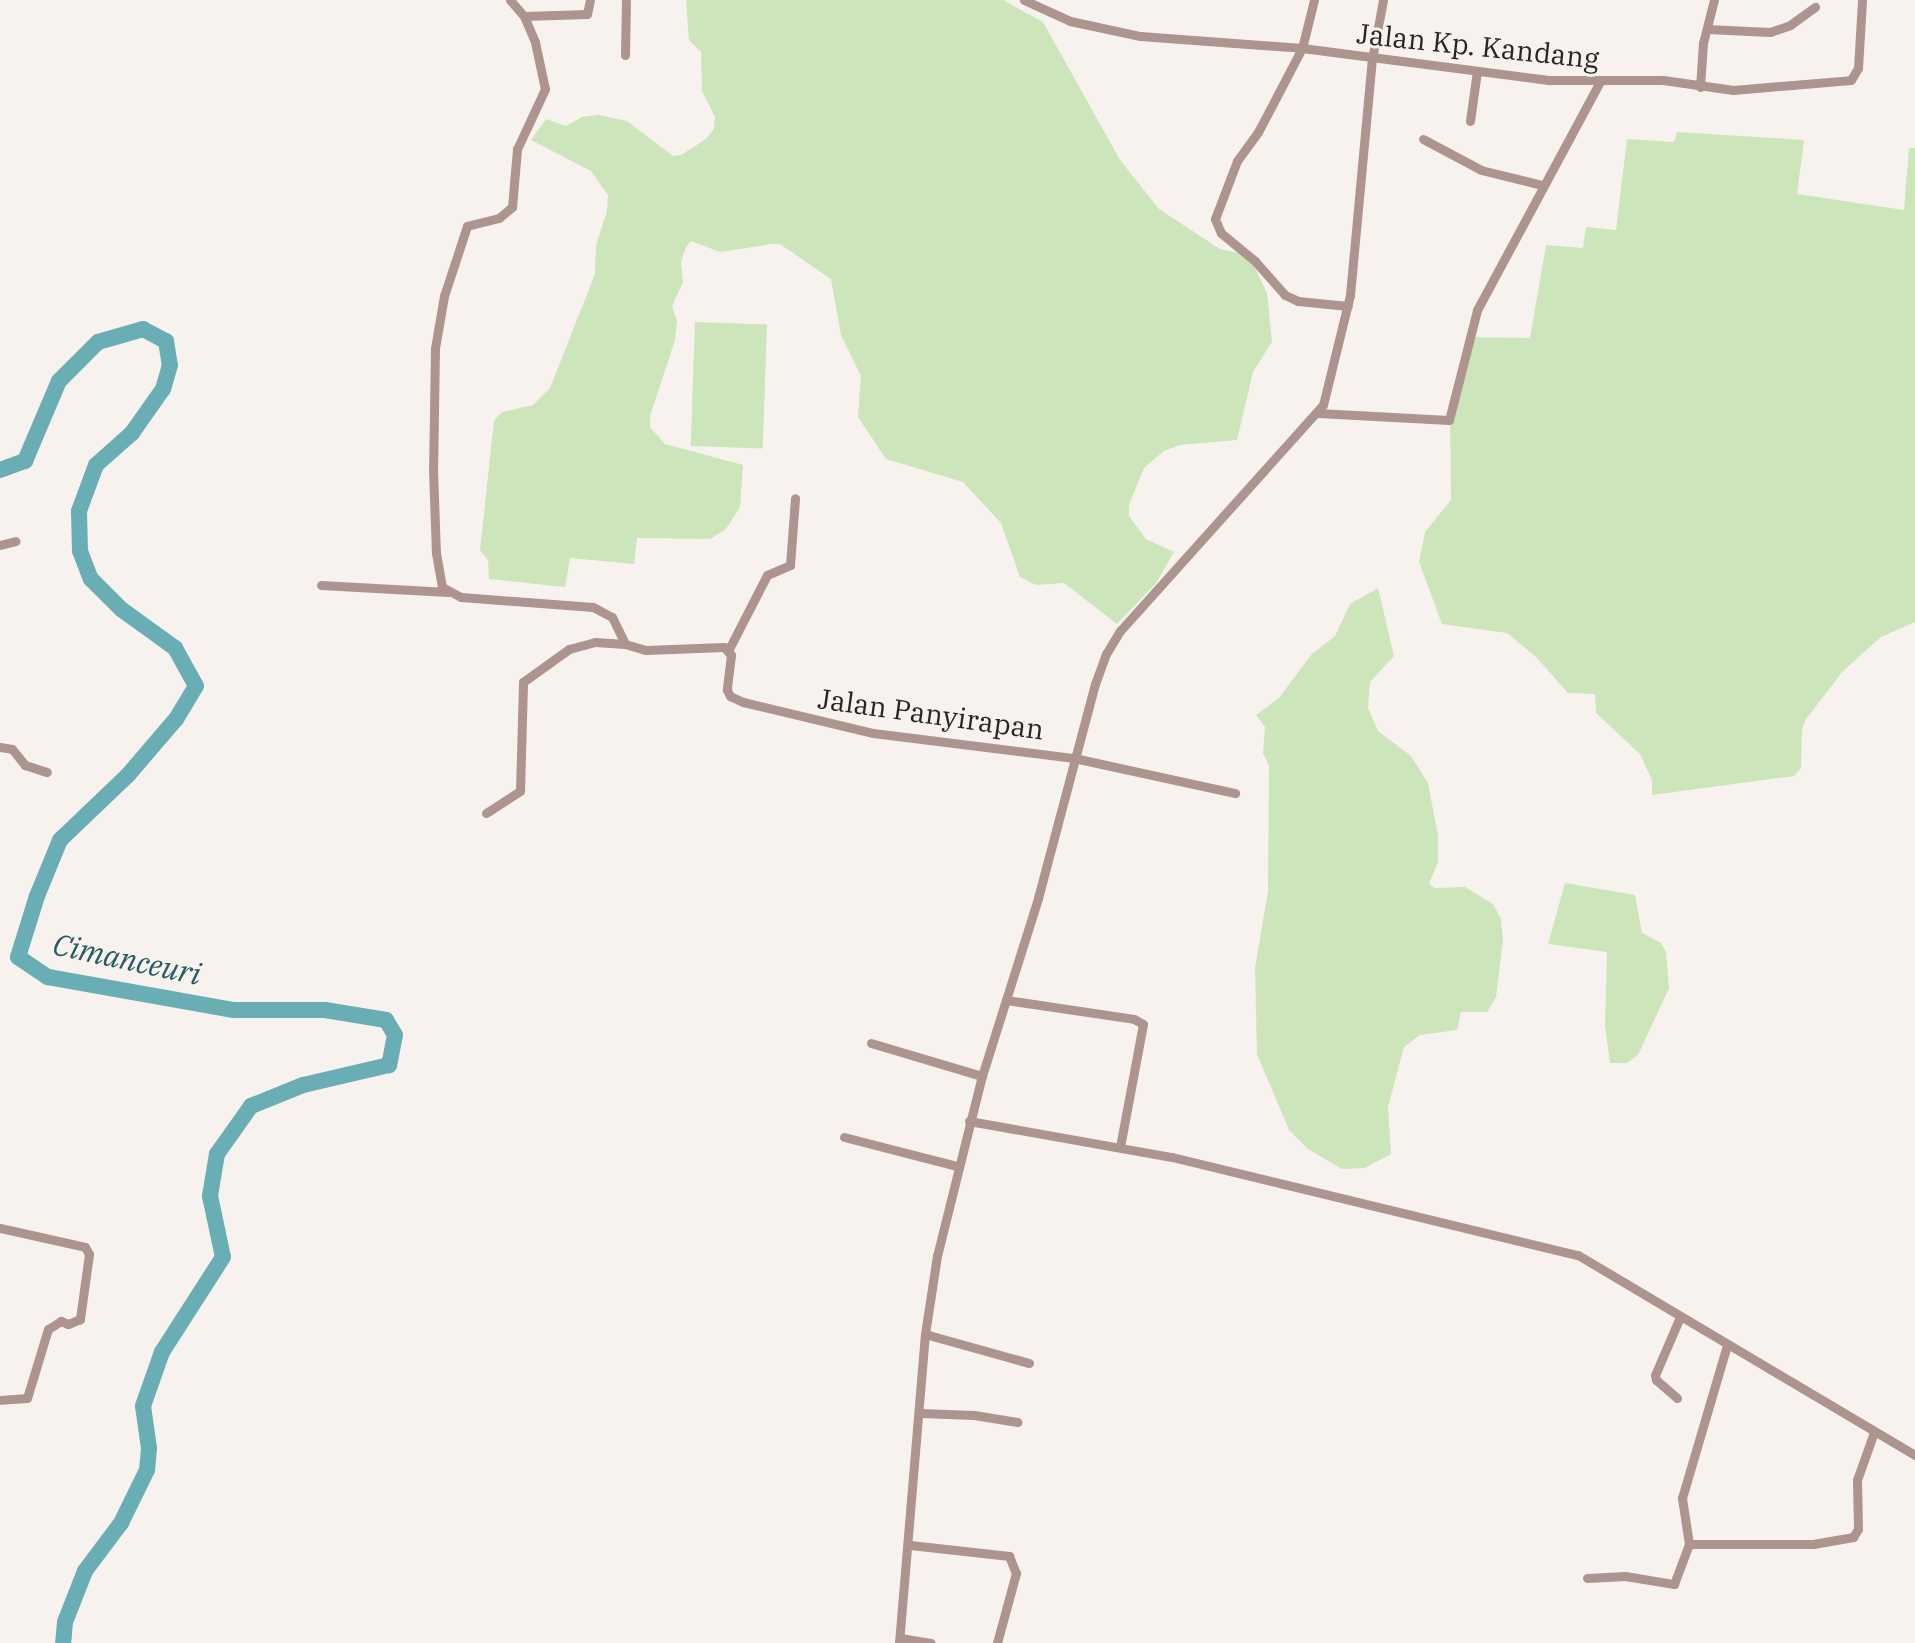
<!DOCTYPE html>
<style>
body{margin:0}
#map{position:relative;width:1915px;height:1643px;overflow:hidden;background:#f8f2ee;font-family:"IBM Plex Serif",serif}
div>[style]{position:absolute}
.green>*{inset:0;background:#cce5ba;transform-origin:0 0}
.river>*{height:16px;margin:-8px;padding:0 8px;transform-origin:8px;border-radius:8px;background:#69adb5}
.street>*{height:9px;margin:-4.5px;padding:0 4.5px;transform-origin:4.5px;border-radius:4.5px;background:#ad948e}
span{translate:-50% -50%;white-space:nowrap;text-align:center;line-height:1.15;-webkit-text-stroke:6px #f8f2ee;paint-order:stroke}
.street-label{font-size:28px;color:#282624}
.water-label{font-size:30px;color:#235d63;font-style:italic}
</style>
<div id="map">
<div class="green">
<i style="clip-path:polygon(686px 0,1003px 0,1043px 22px,1120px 160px,1159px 209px,1220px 249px,1239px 253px,1252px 262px,1267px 293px,1272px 342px,1253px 372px,1237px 440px,1180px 445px,1164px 451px,1144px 468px,1129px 505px,1129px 516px,1146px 539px,1174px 552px,1156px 583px,1117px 624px,1064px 583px,1036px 585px,1020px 577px,1001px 523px,963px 482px,886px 459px,858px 417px,861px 376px,841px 335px,831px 279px,780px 244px,772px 244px,720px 252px,691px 241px,686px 247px,681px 262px,683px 282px,672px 306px,677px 321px,675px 340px,650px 416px,650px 427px,665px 444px,743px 465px,740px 507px,726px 529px,710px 539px,637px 538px,634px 564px,570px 558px,565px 587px,489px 579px,488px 560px,480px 550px,494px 421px,502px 412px,533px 405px,550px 388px,595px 274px,596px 245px,607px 211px,608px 195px,591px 171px,531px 140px,546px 119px,566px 126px,582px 117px,599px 115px,627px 121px,673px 156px,681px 155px,706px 139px,714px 129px,715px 117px,702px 91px,701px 52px,689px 40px)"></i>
<i style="clip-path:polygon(1677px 132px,1804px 140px,1797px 194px,1904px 210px,1909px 148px,1915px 148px,1915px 622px,1881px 637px,1843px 671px,1806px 719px,1802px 729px,1801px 768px,1794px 776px,1652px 795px,1652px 780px,1640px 754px,1596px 713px,1595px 694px,1568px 693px,1536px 657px,1507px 633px,1442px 624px,1419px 562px,1425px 532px,1451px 500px,1450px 410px,1470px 337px,1530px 338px,1546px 245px,1583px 248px,1586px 227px,1616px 230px,1627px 139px,1674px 142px)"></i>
<i style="left:695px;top:322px;width:72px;height:124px;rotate:2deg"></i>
<i style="clip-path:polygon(1378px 588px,1394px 656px,1370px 682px,1368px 708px,1378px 731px,1411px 756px,1428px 783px,1438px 836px,1438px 862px,1429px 884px,1435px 888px,1465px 887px,1493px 904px,1501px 919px,1503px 941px,1496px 997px,1487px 1012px,1461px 1012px,1457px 1030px,1420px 1035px,1404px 1047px,1388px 1107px,1391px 1154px,1365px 1168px,1342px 1169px,1308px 1149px,1289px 1130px,1257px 1054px,1255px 968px,1268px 891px,1269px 766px,1263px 753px,1265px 727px,1256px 715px,1279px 698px,1311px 655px,1335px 636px,1350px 604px)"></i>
<i style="clip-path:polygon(1565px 883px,1635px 895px,1642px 933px,1661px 943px,1666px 952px,1669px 988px,1638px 1055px,1627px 1063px,1610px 1063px,1605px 1026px,1607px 952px,1548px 944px)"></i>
</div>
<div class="river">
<i style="left:0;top:470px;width:27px;rotate:-20deg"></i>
<i style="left:25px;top:461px;width:87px;rotate:-67deg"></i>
<i style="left:59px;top:381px;width:55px;rotate:-45deg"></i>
<i style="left:98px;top:342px;width:47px;rotate:-16.1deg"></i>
<i style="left:143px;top:329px;width:26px;rotate:28deg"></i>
<i style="left:166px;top:341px;width:24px;rotate:81deg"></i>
<i style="left:170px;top:365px;width:25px;rotate:106deg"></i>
<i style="left:163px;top:389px;width:54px;rotate:125.2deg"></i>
<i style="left:132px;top:433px;width:48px;rotate:138.4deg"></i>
<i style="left:96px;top:465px;width:49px;rotate:110.3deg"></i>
<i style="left:79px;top:511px;width:40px;rotate:88.6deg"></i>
<i style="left:80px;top:551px;width:30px;rotate:69deg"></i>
<i style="left:91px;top:579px;width:42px;rotate:45deg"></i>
<i style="left:121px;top:609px;width:67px;rotate:35.8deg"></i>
<i style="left:175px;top:648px;width:43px;rotate:61.1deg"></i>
<i style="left:196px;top:686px;width:39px;rotate:121deg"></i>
<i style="left:176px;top:719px;width:74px;rotate:130.6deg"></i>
<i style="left:128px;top:775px;width:94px;rotate:136.3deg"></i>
<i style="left:60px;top:840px;width:61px;rotate:112.3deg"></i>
<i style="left:37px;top:896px;width:64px;rotate:107.3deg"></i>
<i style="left:18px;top:957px;width:36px;rotate:34deg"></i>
<i style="left:48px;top:977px;width:189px;rotate:10.1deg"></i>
<i style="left:234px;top:1010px;width:91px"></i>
<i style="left:325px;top:1010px;width:62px;rotate:9.3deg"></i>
<i style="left:386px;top:1020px;width:17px;rotate:59deg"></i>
<i style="left:395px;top:1035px;width:31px;rotate:101deg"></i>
<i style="left:389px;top:1065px;width:88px;rotate:166.9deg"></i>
<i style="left:303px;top:1085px;width:56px;rotate:158deg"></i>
<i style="left:251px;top:1106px;width:59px;rotate:125.3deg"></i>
<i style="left:217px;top:1154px;width:43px;rotate:99.5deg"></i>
<i style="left:210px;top:1196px;width:62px;rotate:78deg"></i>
<i style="left:223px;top:1257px;width:113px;rotate:122.7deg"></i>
<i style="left:162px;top:1352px;width:57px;rotate:109.4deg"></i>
<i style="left:143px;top:1406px;width:42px;rotate:81.9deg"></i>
<i style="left:149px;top:1448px;width:22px;rotate:95deg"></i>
<i style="left:147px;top:1470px;width:59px;rotate:116.1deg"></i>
<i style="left:121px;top:1523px;width:60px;rotate:126.9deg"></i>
<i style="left:85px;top:1571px;width:55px;rotate:111.4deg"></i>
<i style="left:65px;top:1622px;width:21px;rotate:95deg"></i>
</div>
<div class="street">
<i style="left:510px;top:0;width:21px;rotate:49deg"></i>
<i style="left:524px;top:16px;width:28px;rotate:67deg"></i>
<i style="left:535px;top:42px;width:48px;rotate:78deg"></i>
<i style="left:545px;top:89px;width:66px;rotate:115deg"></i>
<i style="left:517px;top:149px;width:58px;rotate:94.9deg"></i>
<i style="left:512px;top:207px;width:17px;rotate:140deg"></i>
<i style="left:499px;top:218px;width:33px;rotate:166deg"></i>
<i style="left:467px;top:226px;width:74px;rotate:108.2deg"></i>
<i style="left:444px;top:296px;width:53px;rotate:99.8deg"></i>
<i style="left:435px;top:348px;width:121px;rotate:90.9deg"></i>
<i style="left:433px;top:469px;width:84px;rotate:88deg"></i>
<i style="left:436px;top:553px;width:35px;rotate:80deg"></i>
<i style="left:442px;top:587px;width:21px;rotate:28deg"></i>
<i style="left:461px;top:597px;width:132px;rotate:4.3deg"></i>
<i style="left:593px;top:607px;width:21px;rotate:28deg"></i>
<i style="left:612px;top:617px;width:30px;rotate:64deg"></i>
<i style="left:625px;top:644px;width:22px;rotate:16deg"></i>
<i style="left:646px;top:650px;width:78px;rotate:-2.2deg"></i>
<i style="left:724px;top:647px;width:11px;rotate:49deg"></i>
<i style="left:731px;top:655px;width:35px;rotate:97deg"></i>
<i style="left:727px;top:690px;width:7px;rotate:63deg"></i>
<i style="left:730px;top:696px;width:14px;rotate:25deg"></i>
<i style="left:743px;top:702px;width:134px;rotate:13.4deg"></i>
<i style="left:873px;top:733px;width:203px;rotate:7.1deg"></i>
<i style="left:1074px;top:758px;width:165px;rotate:12.3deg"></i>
<i style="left:1024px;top:0;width:51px;rotate:24.5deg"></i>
<i style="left:1070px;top:21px;width:72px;rotate:12.1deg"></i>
<i style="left:1140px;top:36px;width:162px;rotate:4.2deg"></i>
<i style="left:1302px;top:48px;width:250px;rotate:7.4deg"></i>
<i style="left:1550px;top:80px;width:113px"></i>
<i style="left:1663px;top:80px;width:71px;rotate:8.1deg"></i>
<i style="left:1733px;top:90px;width:118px;rotate:-4.8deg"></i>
<i style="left:1851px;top:80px;width:14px;rotate:-60deg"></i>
<i style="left:1858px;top:68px;width:68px;rotate:-86.6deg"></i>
<i style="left:1314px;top:0;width:49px;rotate:104deg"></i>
<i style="left:1302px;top:48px;width:95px;rotate:117.6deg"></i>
<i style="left:1258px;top:132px;width:36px;rotate:126deg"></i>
<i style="left:1237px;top:161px;width:62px;rotate:110.8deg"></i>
<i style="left:1215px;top:219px;width:15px;rotate:67deg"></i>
<i style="left:1221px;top:233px;width:44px;rotate:39.5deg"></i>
<i style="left:1255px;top:261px;width:45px;rotate:48.6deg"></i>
<i style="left:1285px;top:295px;width:14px;rotate:25deg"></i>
<i style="left:1298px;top:301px;width:50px;rotate:5.7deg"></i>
<i style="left:524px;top:16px;width:63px;rotate:-1.8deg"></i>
<i style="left:587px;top:14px;width:14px;rotate:-78deg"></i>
<i style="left:1707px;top:29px;width:63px;rotate:2.7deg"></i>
<i style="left:1770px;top:32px;width:21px;rotate:-19deg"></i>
<i style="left:1790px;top:25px;width:31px;rotate:-36deg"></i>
<i style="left:625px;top:55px;width:55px;rotate:-89deg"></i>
<i style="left:1700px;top:87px;width:44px;rotate:-86.1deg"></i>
<i style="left:1703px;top:43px;width:44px;rotate:-75.7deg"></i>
<i style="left:1470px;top:121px;width:50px;rotate:-82deg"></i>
<i style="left:1423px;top:139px;width:66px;rotate:28.1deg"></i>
<i style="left:1481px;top:170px;width:63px;rotate:13.8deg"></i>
<i style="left:1318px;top:413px;width:131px;rotate:3.1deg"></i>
<i style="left:1449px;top:420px;width:114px;rotate:-75.7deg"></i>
<i style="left:1477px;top:310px;width:259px;rotate:-61.7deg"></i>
<i style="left:0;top:545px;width:16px;rotate:-14deg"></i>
<i style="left:321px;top:585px;width:127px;rotate:3.2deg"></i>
<i style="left:729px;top:649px;width:83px;rotate:-62.8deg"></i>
<i style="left:767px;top:575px;width:25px;rotate:-23deg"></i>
<i style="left:790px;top:565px;width:67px;rotate:-85.7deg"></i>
<i style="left:0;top:747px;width:12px;rotate:9deg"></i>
<i style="left:12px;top:749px;width:21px;rotate:51deg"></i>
<i style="left:25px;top:765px;width:23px;rotate:18deg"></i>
<i style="left:486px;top:813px;width:40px;rotate:-32.9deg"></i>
<i style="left:520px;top:791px;width:109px;rotate:-88.4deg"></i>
<i style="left:523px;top:682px;width:57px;rotate:-35.7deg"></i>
<i style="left:569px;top:649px;width:27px;rotate:-15deg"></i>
<i style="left:595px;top:642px;width:30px;rotate:4deg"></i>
<i style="left:1006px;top:1000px;width:129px;rotate:8.4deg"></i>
<i style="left:1134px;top:1019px;width:10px;rotate:29deg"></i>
<i style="left:1143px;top:1024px;width:125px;rotate:100.6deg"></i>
<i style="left:871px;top:1043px;width:116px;rotate:16.6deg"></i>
<i style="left:969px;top:1121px;width:206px;rotate:10.1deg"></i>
<i style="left:1172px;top:1157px;width:418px;rotate:13.6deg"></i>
<i style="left:1578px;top:1255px;width:392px;rotate:30.7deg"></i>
<i style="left:844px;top:1137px;width:117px;rotate:14.4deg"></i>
<i style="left:0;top:1228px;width:87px;rotate:12.6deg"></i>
<i style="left:85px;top:1247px;width:8px;rotate:60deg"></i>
<i style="left:89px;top:1254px;width:66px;rotate:97.9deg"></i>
<i style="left:80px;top:1319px;width:13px;rotate:157deg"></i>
<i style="left:68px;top:1324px;width:8px;rotate:-157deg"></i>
<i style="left:61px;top:1321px;width:15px;rotate:148deg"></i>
<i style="left:48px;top:1329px;width:72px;rotate:106.9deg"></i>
<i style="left:27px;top:1398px;width:27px;rotate:176deg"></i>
<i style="left:925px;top:1334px;width:108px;rotate:15.6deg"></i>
<i style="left:1677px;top:1398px;width:28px;rotate:-139deg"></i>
<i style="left:1656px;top:1380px;width:5px;rotate:-101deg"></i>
<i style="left:1655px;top:1375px;width:63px;rotate:-66.7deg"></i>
<i style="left:919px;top:1413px;width:55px;rotate:2.1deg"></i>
<i style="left:974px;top:1415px;width:44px;rotate:9.2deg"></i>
<i style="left:1689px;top:1544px;width:124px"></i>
<i style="left:1813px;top:1544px;width:41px;rotate:-9.9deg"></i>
<i style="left:1853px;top:1537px;width:9px;rotate:-58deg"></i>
<i style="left:1858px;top:1529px;width:49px;rotate:-91.2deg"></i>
<i style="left:1857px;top:1480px;width:51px;rotate:-70.5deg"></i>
<i style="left:910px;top:1545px;width:100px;rotate:6.3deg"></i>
<i style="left:1009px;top:1556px;width:18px;rotate:68deg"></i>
<i style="left:1016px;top:1573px;width:73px;rotate:105.2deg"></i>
<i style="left:1587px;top:1578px;width:38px;rotate:-3deg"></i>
<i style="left:1625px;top:1576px;width:50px;rotate:9.3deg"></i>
<i style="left:1674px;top:1584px;width:43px;rotate:-69.4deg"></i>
<i style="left:1689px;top:1544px;width:47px;rotate:-98.7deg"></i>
<i style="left:1682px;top:1498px;width:159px;rotate:-73.6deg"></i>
<i style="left:900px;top:1638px;width:31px;rotate:9deg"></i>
<i style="left:899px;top:1643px;width:310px;rotate:-85.2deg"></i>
<i style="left:925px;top:1334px;width:79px;rotate:-81.3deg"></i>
<i style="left:937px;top:1256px;width:186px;rotate:-76deg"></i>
<i style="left:982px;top:1076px;width:187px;rotate:-72.5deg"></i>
<i style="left:1038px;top:898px;width:221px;rotate:-75.1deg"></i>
<i style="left:1095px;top:684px;width:32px;rotate:-70deg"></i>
<i style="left:1106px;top:654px;width:27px;rotate:-59deg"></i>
<i style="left:1120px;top:631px;width:304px;rotate:-48.1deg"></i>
<i style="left:1323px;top:405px;width:113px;rotate:-76.2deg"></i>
<i style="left:1350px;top:295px;width:237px;rotate:-84.7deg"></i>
<i style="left:1372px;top:59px;width:60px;rotate:-79.4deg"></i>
</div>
<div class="street-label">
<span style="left:1478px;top:46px;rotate:6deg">Jalan Kp. Kandang</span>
<span style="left:931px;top:714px;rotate:8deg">Jalan Panyirapan</span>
</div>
<div class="water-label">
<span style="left:127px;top:959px;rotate:12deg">Cimanceuri</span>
</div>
</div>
